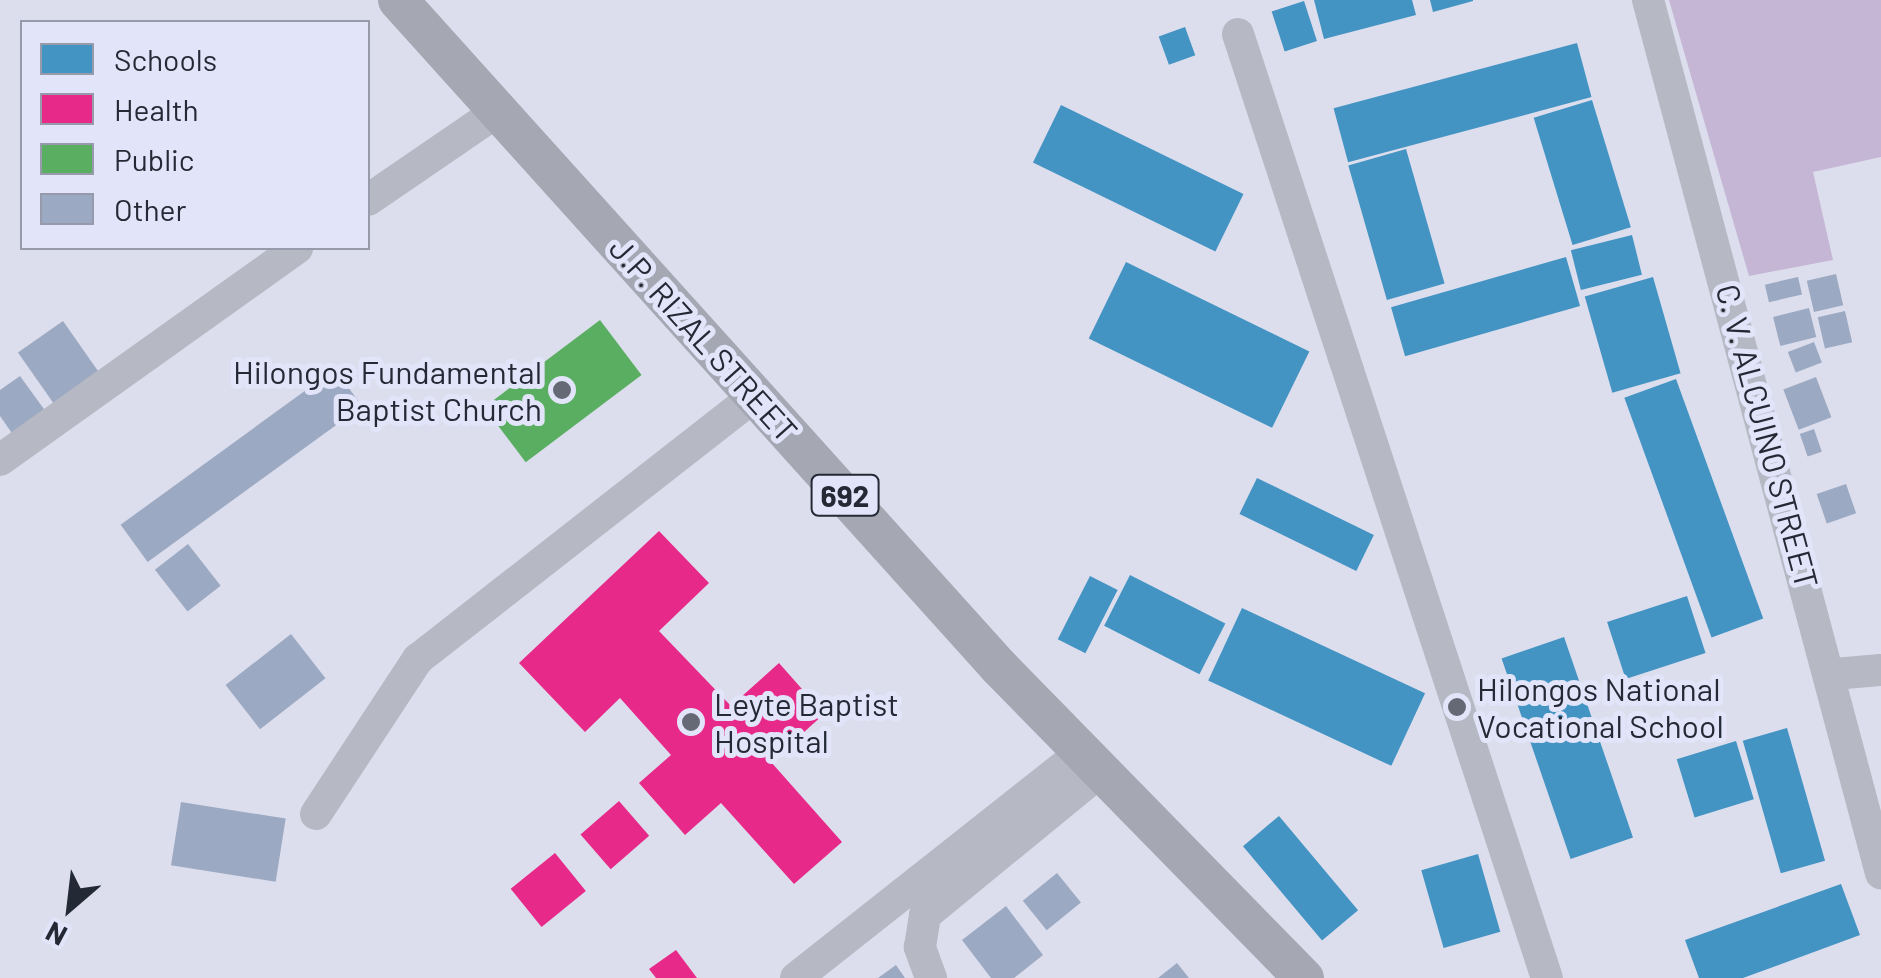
<!DOCTYPE html>
<style>
body{margin:0}
#map{position:relative;width:1881px;height:978px;overflow:hidden;background:#dcdeed;font-family:Barlow,sans-serif}
div>[style]{position:absolute}
.green>*{inset:0;background:#c6b6d5}
.schools>*{inset:0;background:#4393c3;transform-origin:0 0}
.health>*{inset:0;background:#e7298a;transform-origin:0 0}
.public>*{inset:0;background:#5aae61;transform-origin:0 0}
.building>*{inset:0;background:#9ca9c2;transform-origin:0 0}
.minor>*{height:32px;margin:-16px;padding:0 16px;transform-origin:16px;border-radius:16px;background:#b6b9c4}
.major>*{height:40px;margin:-20px;padding:0 20px;transform-origin:20px;border-radius:20px;background:#a5a7b3}
.dots>*{width:28px;height:28px;translate:-50% -50%;box-sizing:border-box;border:5px solid #e2e5fa;border-radius:50%}
span{translate:-50% -50%;white-space:nowrap;text-align:center;line-height:1.15;-webkit-text-stroke:10px #e2e5fa;paint-order:stroke}
.shield-label span{padding:2px 8px;background:#e2e5fa;border:2px solid;border-radius:8px;-webkit-text-stroke-width:0}
.shield-label{font-size:30px;color:#242a35;font-weight:700}
.street-label{font-size:32px;color:#242a35}
.poi-label{font-size:32px;color:#242a35}
.right{translate:-100% -50%;text-align:right}
.left{translate:0 -50%;text-align:left}
.legend{position:absolute;left:20px;top:20px;width:350px;height:230px;box-sizing:border-box;background:#e2e5fa;border:2px solid #969aab;margin:0;padding:12px 18px;list-style:none;font-size:30px;color:#242a35}
.legend li{display:flex;align-items:center;gap:20px;height:50px}
.legend b{width:50px;border:2px solid #969aab}
.north{position:absolute;left:20px;top:858px;width:100px;height:100px;-webkit-text-stroke:8px #e2e5fa;paint-order:stroke;rotate:208deg;font-size:28px;font-weight:700;line-height:40px;text-align:center;color:#242a35}
.north::after{content:'';display:block;margin:auto;width:35px;height:45px;background:#242a35;clip-path:polygon(50% 0,100% 100%,50% 72%,0 100%)}
</style>
<div id="map">
<div class="green">
<i style="clip-path:polygon(1669px 0,1881px 0,1881px 157px,1813px 172px,1833px 260px,1749px 276px)"></i>
</div>
<div class="schools">
<i style="clip-path:polygon(1314px 0,1412px 0,1416px 15px,1324px 39px)"></i>
<i style="clip-path:polygon(1430px 0,1473px 0,1473px 1px,1433px 12px)"></i>
<i style="left:1304px;top:1px;width:42px;height:34px;rotate:72deg"></i>
<i style="left:1185px;top:27px;width:30px;height:28px;rotate:70deg"></i>
<i style="left:1577px;top:43px;width:56px;height:252px;rotate:75deg"></i>
<i style="left:1592px;top:100px;width:133px;height:61px;rotate:73deg"></i>
<i style="left:1061px;top:105px;width:203px;height:64px;rotate:26deg"></i>
<i style="left:1406px;top:149px;width:140px;height:60px;rotate:74deg"></i>
<i style="left:1632px;top:235px;width:41px;height:63px;rotate:76deg"></i>
<i style="left:1566px;top:257px;width:51px;height:182px;rotate:74deg"></i>
<i style="left:1126px;top:262px;width:204px;height:85px;rotate:26deg"></i>
<i style="left:1653px;top:277px;width:100px;height:71px;rotate:74deg"></i>
<i style="left:1676px;top:379px;width:255px;height:55px;rotate:70deg"></i>
<i style="left:1257px;top:478px;width:130px;height:40px;rotate:26deg"></i>
<i style="left:1130px;top:575px;width:107px;height:57px;rotate:27deg"></i>
<i style="left:1090px;top:576px;width:31px;height:71px;rotate:27deg"></i>
<i style="left:1687px;top:596px;width:60px;height:84px;rotate:72deg"></i>
<i style="left:1242px;top:608px;width:202px;height:80px;rotate:25deg"></i>
<i style="left:1564px;top:637px;width:212px;height:66px;rotate:71deg"></i>
<i style="left:1787px;top:728px;width:138px;height:46px;rotate:74deg"></i>
<i style="left:1736px;top:741px;width:61px;height:62px;rotate:73deg"></i>
<i style="left:1279px;top:816px;width:123px;height:47px;rotate:50deg"></i>
<i style="left:1478px;top:854px;width:81px;height:59px;rotate:74deg"></i>
<i style="clip-path:polygon(1841px 884px,1860px 935px,1743px 978px,1699px 978px,1685px 940px)"></i>
</div>
<div class="health">
<i style="clip-path:polygon(659px 531px,709px 583px,659px 631px,731px 706px,779px 663px,824px 714px,771px 762px,842px 842px,794px 884px,721px 803px,685px 835px,639px 783px,671px 755px,620px 698px,585px 732px,519px 663px)"></i>
<i style="left:619px;top:801px;width:46px;height:51px;rotate:49deg"></i>
<i style="left:555px;top:853px;width:49px;height:57px;rotate:51deg"></i>
<i style="clip-path:polygon(676px 950px,697px 978px,656px 978px,649px 969px)"></i>
</div>
<div class="public">
<i style="left:600px;top:320px;width:69px;height:145px;rotate:53deg"></i>
</div>
<div class="building">
<i style="left:1836px;top:274px;width:32px;height:30px;rotate:77deg"></i>
<i style="left:1798px;top:277px;width:18px;height:34px;rotate:77deg"></i>
<i style="left:1809px;top:308px;width:30px;height:37px;rotate:76deg"></i>
<i style="left:1845px;top:311px;width:32px;height:28px;rotate:77deg"></i>
<i style="left:63px;top:321px;width:62px;height:55px;rotate:55deg"></i>
<i style="left:1814px;top:342px;width:22px;height:28px;rotate:69deg"></i>
<i style="left:335px;top:369px;width:46px;height:265px;rotate:54deg"></i>
<i style="clip-path:polygon(20px 376px,49px 416px,16px 439px,0 416px,0 390px)"></i>
<i style="left:1816px;top:377px;width:43px;height:35px;rotate:69deg"></i>
<i style="left:1814px;top:429px;width:24px;height:15px;rotate:71deg"></i>
<i style="left:1846px;top:484px;width:31px;height:31px;rotate:71deg"></i>
<i style="left:188px;top:544px;width:53px;height:42px;rotate:52deg"></i>
<i style="left:291px;top:634px;width:56px;height:83px;rotate:52deg"></i>
<i style="left:181px;top:802px;width:106px;height:64px;rotate:9deg"></i>
<i style="left:1057px;top:873px;width:38px;height:44px;rotate:51deg"></i>
<i style="clip-path:polygon(1006px 906px,1043px 955px,1014px 978px,991px 978px,962px 940px)"></i>
<i style="clip-path:polygon(1177px 963px,1189px 978px,1158px 978px)"></i>
<i style="clip-path:polygon(896px 965px,905px 978px,878px 978px)"></i>
</div>
<div class="minor">
<i style="left:1648px;top:0;width:904px;rotate:75.06deg"></i>
<i style="left:1238px;top:34px;width:993px;rotate:71.88deg"></i>
<i style="left:368px;top:200px;width:158px;rotate:-34.4deg"></i>
<i style="left:0;top:460px;width:365px;rotate:-35.5deg"></i>
<i style="left:1834px;top:674px;width:47px;rotate:-4.9deg"></i>
<i style="left:316px;top:814px;width:186px;rotate:-56.7deg"></i>
<i style="left:418px;top:659px;width:427px;rotate:-38deg"></i>
<i style="left:796px;top:978px;width:365px;rotate:-38.3deg"></i>
<i style="left:931px;top:978px;width:33px;rotate:-110deg"></i>
<i style="left:920px;top:947px;width:32px;rotate:-81deg"></i>
<i style="left:925px;top:915px;width:226px;rotate:-39.3deg"></i>
</div>
<div class="major">
<i style="left:398px;top:0;width:898px;rotate:47.98deg"></i>
<i style="left:999px;top:667px;width:436px;rotate:45.6deg"></i>
</div>
<div class="dots">
<i style="left:562px;top:390px;background:#646975"></i>
<i style="left:1457px;top:707px;background:#646975"></i>
<i style="left:691px;top:722px;background:#646975"></i>
</div>
<div class="shield-label">
<span style="left:845px;top:495px">692</span>
</div>
<div class="street-label">
<span style="left:704px;top:339px;rotate:48deg">J.P. RIZAL STREET</span>
<span style="left:1768px;top:436px;rotate:75deg">C. V. ALCUINO STREET</span>
</div>
<div class="poi-label">
<span class="right" style="left:542px;top:390px">Hilongos Fundamental<br>Baptist Church</span>
<span class="left" style="left:1477px;top:707px">Hilongos National<br>Vocational School</span>
<span class="left" style="left:714px;top:722px">Leyte Baptist<br>Hospital</span>
</div>
<ul class="legend">
<li><b style="height:28px;background:#4393c3"></b>Schools</li>
<li><b style="height:28px;background:#e7298a"></b>Health</li>
<li><b style="height:28px;background:#5aae61"></b>Public</li>
<li><b style="height:28px;background:#9ca9c2"></b>Other</li>
</ul>
<div class="north">N</div>
</div>
